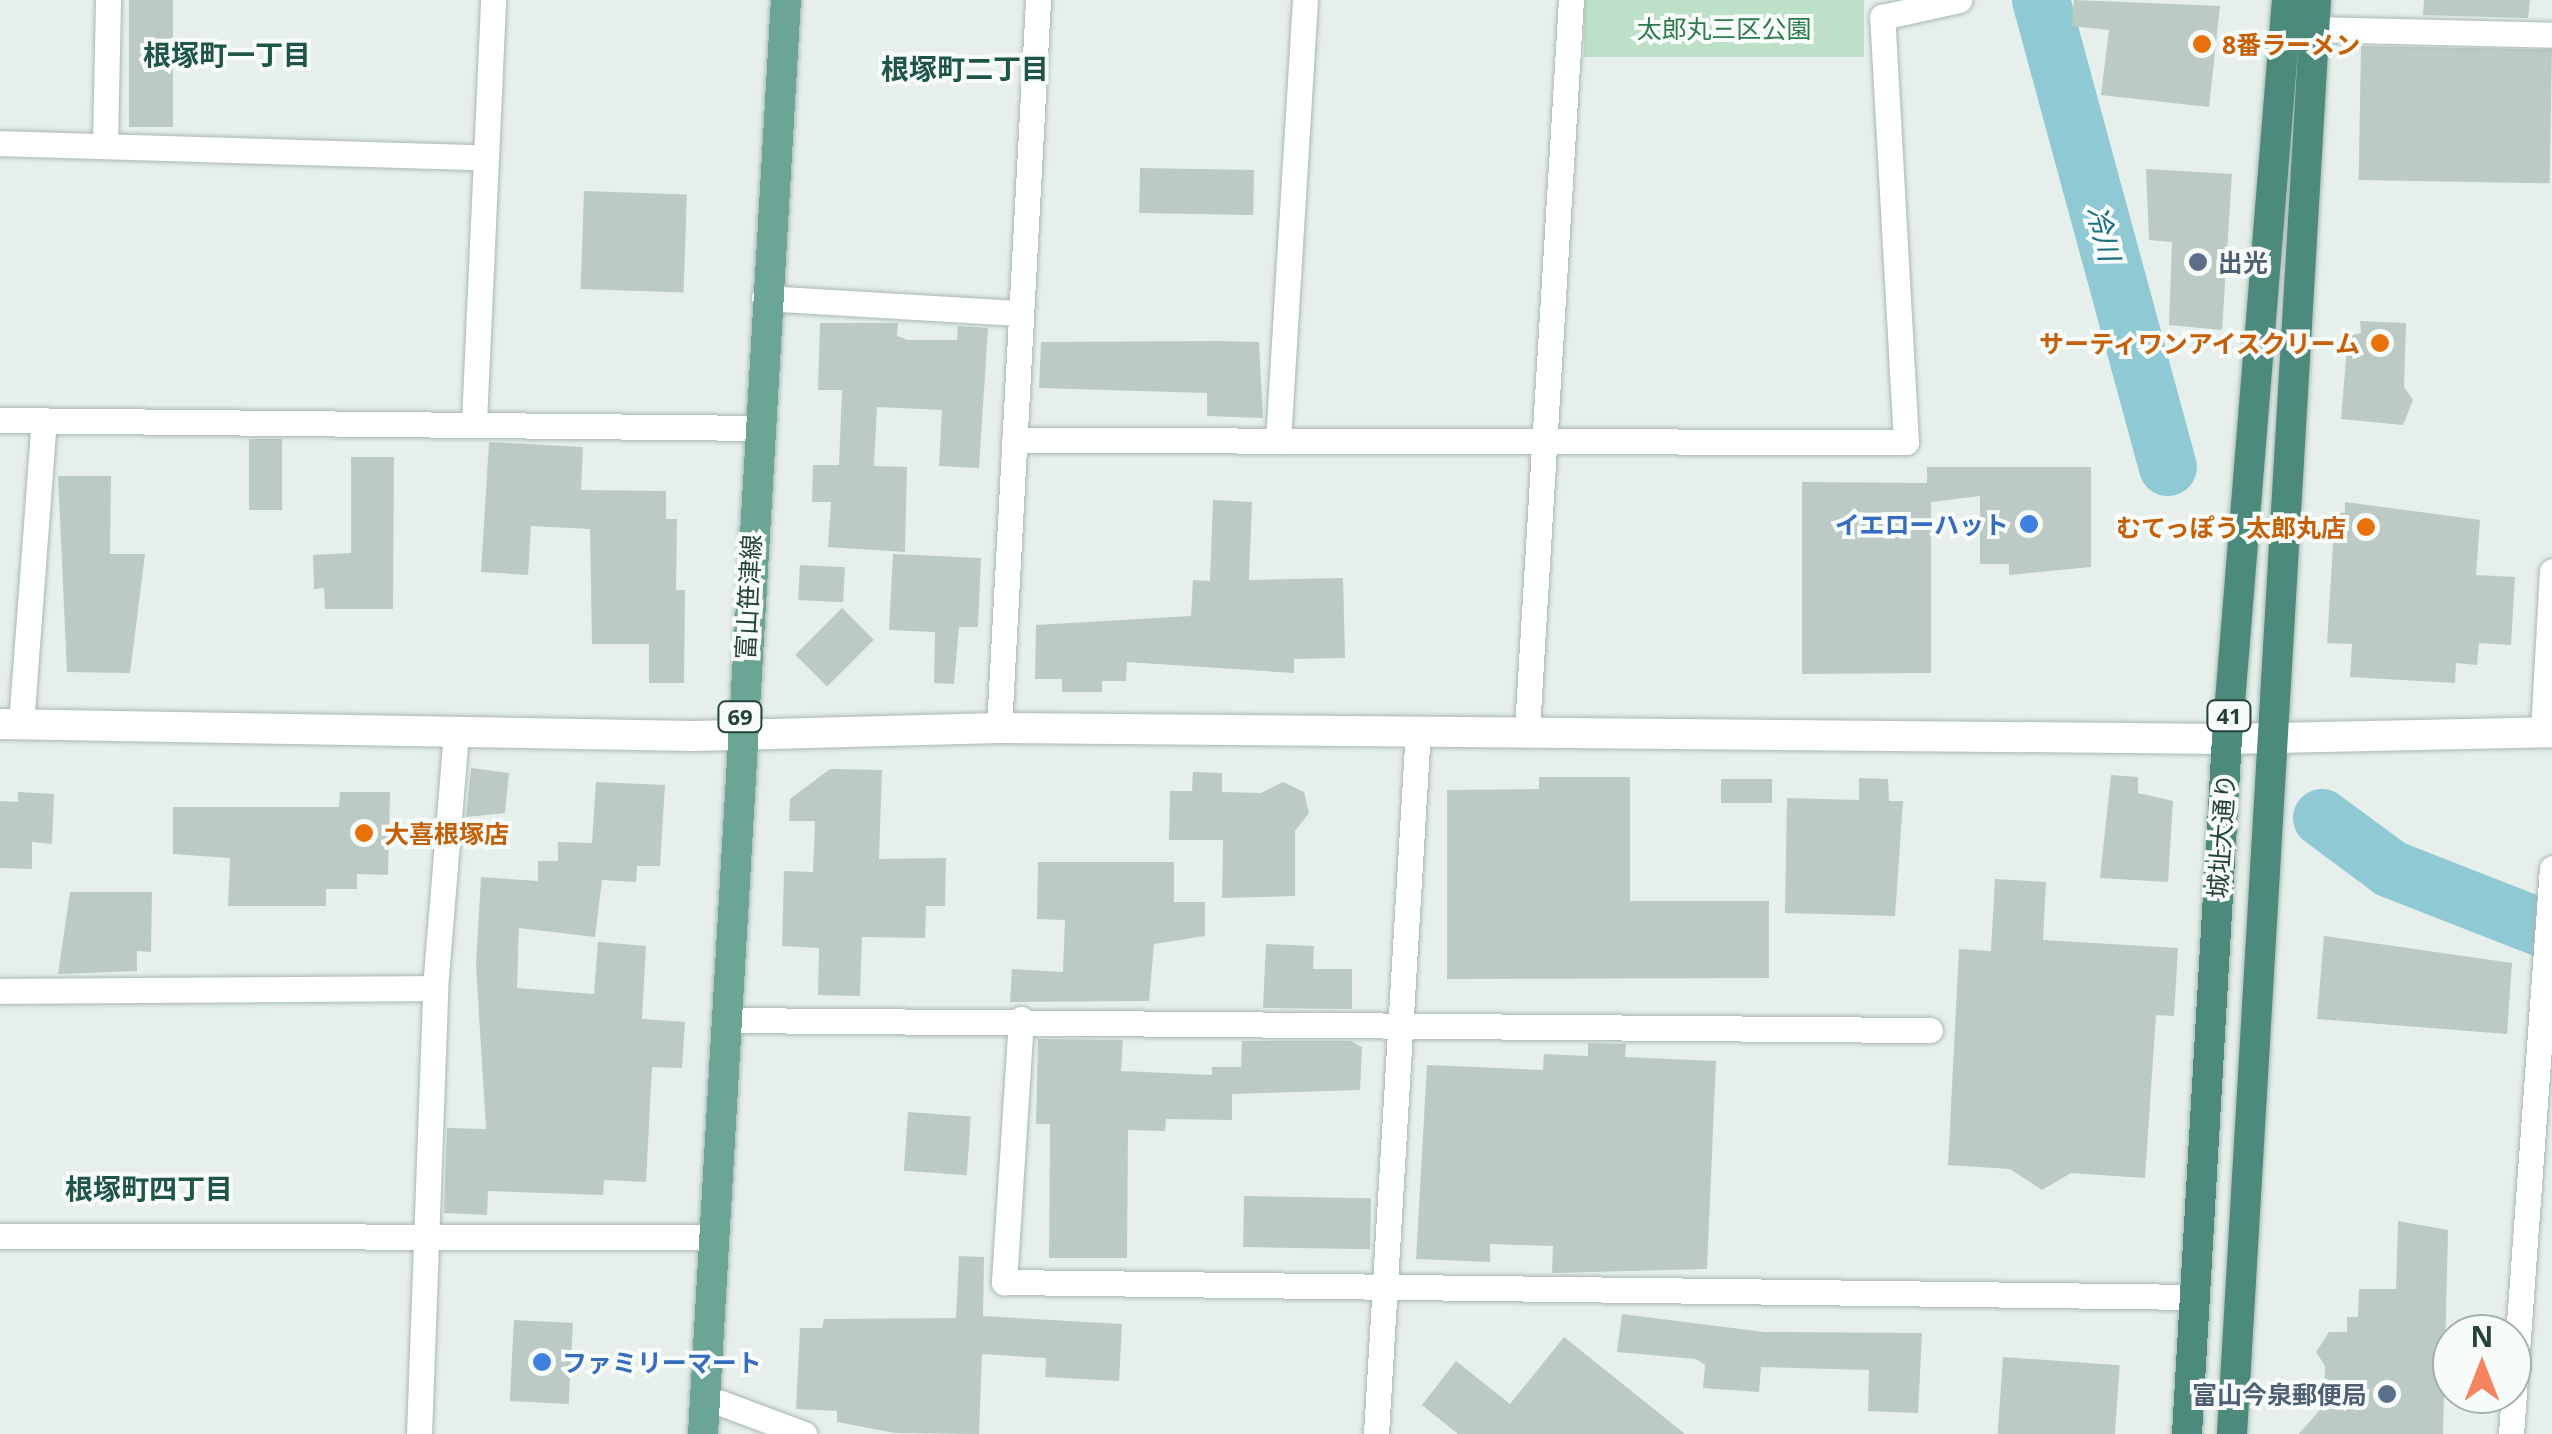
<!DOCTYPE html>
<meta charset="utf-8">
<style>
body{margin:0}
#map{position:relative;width:2552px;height:1434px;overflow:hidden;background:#e6efeb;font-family:"Open Sans","Noto Sans JP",sans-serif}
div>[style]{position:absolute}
.green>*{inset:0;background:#bfe0c8;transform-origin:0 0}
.river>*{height:58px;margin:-29px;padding:0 29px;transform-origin:29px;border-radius:29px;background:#8ec9d4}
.building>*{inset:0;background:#bbcac4;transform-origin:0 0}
.roads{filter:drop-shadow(0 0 2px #a8b8b2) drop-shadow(0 0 2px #a8b8b2)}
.minor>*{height:25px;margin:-12.5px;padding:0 12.5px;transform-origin:12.5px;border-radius:12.5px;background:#fff}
.tertiary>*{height:30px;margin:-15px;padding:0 15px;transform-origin:15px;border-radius:15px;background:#fff}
.primary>*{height:30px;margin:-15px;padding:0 15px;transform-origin:15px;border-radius:15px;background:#6aa596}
.trunk>*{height:30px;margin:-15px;padding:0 15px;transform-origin:15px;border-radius:15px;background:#4c8a7c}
.dots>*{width:28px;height:28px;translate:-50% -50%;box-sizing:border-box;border:5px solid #f7fbf9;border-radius:50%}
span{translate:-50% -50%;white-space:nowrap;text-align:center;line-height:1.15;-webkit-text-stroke:8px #f7fbf9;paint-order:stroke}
.shield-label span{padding:2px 8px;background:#f7fbf9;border:2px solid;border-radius:8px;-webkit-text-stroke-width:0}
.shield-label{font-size:22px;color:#24423a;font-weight:700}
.park-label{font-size:25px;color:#2d7a4b}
.food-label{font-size:25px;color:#c56008;font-weight:700}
.left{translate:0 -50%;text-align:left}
.right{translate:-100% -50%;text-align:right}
.service-label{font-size:25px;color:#4e5e75;font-weight:700}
.shop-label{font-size:25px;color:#366cbe;font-weight:700}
.street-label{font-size:25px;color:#24423a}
.neighbourhood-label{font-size:28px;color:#1f5548;font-weight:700}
.water-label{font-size:28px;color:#1c6f80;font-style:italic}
.north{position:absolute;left:2432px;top:1314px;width:100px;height:100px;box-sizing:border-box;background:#f7fbf9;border:2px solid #a3b1ad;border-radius:50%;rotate:0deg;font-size:28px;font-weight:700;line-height:40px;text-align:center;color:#24423a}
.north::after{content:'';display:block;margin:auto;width:35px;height:45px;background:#f4845f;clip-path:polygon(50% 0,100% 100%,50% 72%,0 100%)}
</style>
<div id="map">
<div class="green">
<i style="left:1584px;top:0;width:280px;height:57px"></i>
</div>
<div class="river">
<i style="left:2041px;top:0;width:484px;rotate:74.8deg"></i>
<i style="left:2322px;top:818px;width:86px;rotate:36.5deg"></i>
<i style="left:2391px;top:869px;width:173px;rotate:21.4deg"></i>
</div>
<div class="building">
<i style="left:129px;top:0;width:44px;height:127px"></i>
<i style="clip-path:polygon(2074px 0,2220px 6px,2209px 107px,2101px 95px,2109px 30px,2072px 26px)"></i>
<i style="clip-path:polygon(2424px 0,2530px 0,2528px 18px,2423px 15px)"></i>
<i style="left:2361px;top:46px;width:191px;height:134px;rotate:1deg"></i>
<i style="left:1140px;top:168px;width:114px;height:45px;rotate:1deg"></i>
<i style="clip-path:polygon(2146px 169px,2232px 174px,2222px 330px,2169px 325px,2172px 242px,2149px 240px)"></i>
<i style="left:584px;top:191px;width:103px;height:98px;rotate:2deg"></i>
<i style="clip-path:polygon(2360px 321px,2406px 323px,2404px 387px,2413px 400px,2403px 425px,2341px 419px,2348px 336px,2361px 333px)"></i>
<i style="clip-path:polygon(820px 323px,898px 323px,897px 336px,908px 340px,957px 340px,958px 326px,988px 328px,979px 468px,939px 466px,942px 410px,877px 407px,874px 466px,907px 467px,905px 552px,828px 547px,831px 502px,812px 502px,813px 465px,839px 465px,842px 390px,818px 390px)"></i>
<i style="clip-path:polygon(1219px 341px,1259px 342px,1263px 418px,1207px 416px,1207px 393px,1039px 388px,1041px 342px)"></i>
<i style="left:249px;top:439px;width:33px;height:71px"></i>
<i style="clip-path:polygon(489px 442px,583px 447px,581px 490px,666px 491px,666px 519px,677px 519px,676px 590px,685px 590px,684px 683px,649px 683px,649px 644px,592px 644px,590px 529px,531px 526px,528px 575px,481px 572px)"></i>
<i style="clip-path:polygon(351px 457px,394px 457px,393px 609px,325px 609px,324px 588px,314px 589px,313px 555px,351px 553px)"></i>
<i style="clip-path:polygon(1927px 467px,2091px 467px,2091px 567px,2009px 575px,2009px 564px,1980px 564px,1980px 496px,1931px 502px,1931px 673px,1802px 674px,1802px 482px,1927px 483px)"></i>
<i style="clip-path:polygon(58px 476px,111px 476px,110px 554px,145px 554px,130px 673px,67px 672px)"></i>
<i style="clip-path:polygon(1213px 500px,1252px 502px,1249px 580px,1343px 578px,1345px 658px,1294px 659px,1294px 673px,1127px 662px,1126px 681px,1102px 681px,1102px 692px,1062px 692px,1062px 679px,1035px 679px,1036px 625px,1191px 616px,1193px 580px,1210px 581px)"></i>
<i style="clip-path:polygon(2345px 502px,2480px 520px,2476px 575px,2515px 577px,2511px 645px,2479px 643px,2477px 665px,2456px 663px,2455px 683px,2350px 677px,2352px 644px,2327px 643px,2335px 512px,2345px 513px)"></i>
<i style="clip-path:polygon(893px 554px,981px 558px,978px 627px,959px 627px,954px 684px,934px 683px,935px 632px,889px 630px)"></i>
<i style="left:800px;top:565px;width:45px;height:35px;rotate:3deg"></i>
<i style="left:842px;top:608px;width:45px;height:66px;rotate:45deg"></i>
<i style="clip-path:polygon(471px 768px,509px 773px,505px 813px,466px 817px)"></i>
<i style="clip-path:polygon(830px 769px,882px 770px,879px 859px,946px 858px,945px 906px,926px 906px,925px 938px,862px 937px,860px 996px,818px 995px,819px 948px,782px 946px,784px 871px,813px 872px,815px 821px,789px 821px,790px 799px)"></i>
<i style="clip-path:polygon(1193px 772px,1222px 773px,1222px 792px,1261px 793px,1283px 782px,1304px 792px,1309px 813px,1295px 831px,1295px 896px,1222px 898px,1223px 840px,1169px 840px,1170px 791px,1192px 791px)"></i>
<i style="clip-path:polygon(2111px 775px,2138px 777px,2138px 793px,2173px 801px,2168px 882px,2100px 878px)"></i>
<i style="clip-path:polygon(1539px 777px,1630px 777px,1630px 901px,1769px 901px,1769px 978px,1447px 979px,1447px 790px,1539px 789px)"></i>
<i style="clip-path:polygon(1859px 778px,1888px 779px,1889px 801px,1903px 801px,1895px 916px,1785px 913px,1787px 798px,1859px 800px)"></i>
<i style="left:1721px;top:779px;width:51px;height:24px"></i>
<i style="clip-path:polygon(596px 782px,665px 785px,660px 866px,637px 866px,636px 882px,602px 880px,595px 937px,519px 928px,517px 988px,594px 994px,598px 942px,646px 946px,642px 1019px,685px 1022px,682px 1068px,652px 1067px,646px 1182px,604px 1180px,603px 1195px,488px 1191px,487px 1215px,444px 1213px,447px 1128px,486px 1129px,476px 965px,481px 877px,538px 881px,538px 861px,558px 861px,558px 842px,592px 843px)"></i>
<i style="clip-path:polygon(18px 792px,54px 794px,52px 844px,32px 842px,32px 869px,0 868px,0 801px,18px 802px)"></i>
<i style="clip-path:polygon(340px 792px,390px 792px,388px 875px,357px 874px,357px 889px,326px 889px,326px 906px,228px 906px,230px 858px,173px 854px,173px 807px,339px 807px)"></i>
<i style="clip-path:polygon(1038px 862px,1174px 862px,1174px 902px,1205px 902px,1205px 936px,1154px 944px,1149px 1001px,1010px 1002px,1012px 969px,1063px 972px,1065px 920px,1037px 919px)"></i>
<i style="clip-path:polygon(1995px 879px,2046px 882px,2043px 940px,2178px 948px,2174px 1016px,2156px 1015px,2145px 1178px,2071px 1173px,2042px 1190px,2010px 1169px,1948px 1165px,1959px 949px,1991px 951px)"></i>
<i style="clip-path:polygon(70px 892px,152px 892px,151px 952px,137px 951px,137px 971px,58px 974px)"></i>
<i style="clip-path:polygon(2324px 936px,2512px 963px,2507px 1034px,2317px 1019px)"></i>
<i style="clip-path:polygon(1266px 944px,1314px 946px,1313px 969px,1352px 969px,1352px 1009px,1263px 1008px)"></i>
<i style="clip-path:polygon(1038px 1039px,1123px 1040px,1121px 1071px,1212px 1075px,1212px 1067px,1241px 1067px,1242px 1041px,1351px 1041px,1362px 1047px,1360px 1090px,1232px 1094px,1232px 1120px,1166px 1119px,1165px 1131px,1128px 1130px,1127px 1258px,1049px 1258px,1050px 1124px,1036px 1124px)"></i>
<i style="clip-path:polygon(1588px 1043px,1626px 1044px,1625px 1057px,1716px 1061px,1707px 1269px,1552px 1273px,1553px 1246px,1490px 1244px,1490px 1262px,1416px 1259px,1427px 1065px,1543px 1070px,1544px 1054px,1588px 1056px)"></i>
<i style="left:908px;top:1112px;width:63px;height:59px;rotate:4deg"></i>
<i style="left:1244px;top:1196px;width:127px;height:51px;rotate:1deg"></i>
<i style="clip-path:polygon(2398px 1221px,2448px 1230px,2443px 1434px,2299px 1434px,2324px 1405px,2325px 1366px,2316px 1352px,2329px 1332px,2347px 1332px,2347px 1317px,2358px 1317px,2359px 1289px,2396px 1289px)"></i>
<i style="clip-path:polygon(959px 1256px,984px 1257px,983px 1316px,1122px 1324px,1119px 1381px,1045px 1377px,1046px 1358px,982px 1354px,979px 1434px,895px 1433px,837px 1422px,837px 1411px,796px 1409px,800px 1328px,822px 1328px,824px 1319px,956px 1318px)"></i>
<i style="clip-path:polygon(1622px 1314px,1764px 1332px,1922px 1333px,1918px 1413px,1868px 1411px,1869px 1370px,1761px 1367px,1759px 1392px,1703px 1388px,1705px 1365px,1696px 1359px,1617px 1352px)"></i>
<i style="left:514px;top:1320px;width:59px;height:81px;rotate:3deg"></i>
<i style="clip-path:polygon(1564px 1337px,1685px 1434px,1458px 1434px,1422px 1405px,1456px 1361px,1510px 1404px)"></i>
<i style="left:2003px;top:1357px;width:117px;height:77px;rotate:4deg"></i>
</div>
<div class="roads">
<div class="minor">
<i style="left:2314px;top:29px;width:238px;rotate:1.4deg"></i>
<i style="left:0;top:143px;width:483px;rotate:1.7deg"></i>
<i style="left:105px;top:144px;width:144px;rotate:-88.8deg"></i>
<i style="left:764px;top:298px;width:254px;rotate:3.4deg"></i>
<i style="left:0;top:420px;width:758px;rotate:0.6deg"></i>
<i style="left:474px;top:422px;width:422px;rotate:-87.4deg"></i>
<i style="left:1014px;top:440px;width:892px;rotate:0.13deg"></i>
<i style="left:1906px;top:442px;width:426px;rotate:-93.2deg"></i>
<i style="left:1882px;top:17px;width:79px;rotate:-12.4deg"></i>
<i style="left:1278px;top:441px;width:442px;rotate:-86.5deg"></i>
<i style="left:21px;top:724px;width:304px;rotate:-85.7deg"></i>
<i style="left:999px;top:728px;width:729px;rotate:-86.93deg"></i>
<i style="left:1527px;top:729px;width:730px;rotate:-86.55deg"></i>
<i style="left:2543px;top:732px;width:161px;rotate:-86.8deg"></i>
<i style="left:0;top:991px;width:435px;rotate:-0.4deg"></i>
<i style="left:1021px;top:1019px;width:264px;rotate:93.7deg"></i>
<i style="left:1004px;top:1282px;width:1191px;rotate:0.72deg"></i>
<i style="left:725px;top:1020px;width:1205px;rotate:0.48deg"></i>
<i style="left:0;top:1236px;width:714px;rotate:0.08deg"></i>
<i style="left:705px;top:1397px;width:106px;rotate:20.5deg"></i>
<i style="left:419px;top:1434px;width:446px;rotate:-87.9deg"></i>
<i style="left:435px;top:988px;width:254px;rotate:-85.3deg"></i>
<i style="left:1376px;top:1434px;width:705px;rotate:-86.59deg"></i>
<i style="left:2511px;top:1434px;width:567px;rotate:-85.86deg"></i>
</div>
<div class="tertiary">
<i style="left:0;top:724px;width:695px;rotate:0.99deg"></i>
<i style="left:695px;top:736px;width:304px;rotate:-1.5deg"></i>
<i style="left:999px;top:728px;width:1228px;rotate:0.51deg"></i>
<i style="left:2227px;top:739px;width:325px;rotate:-1.2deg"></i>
</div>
<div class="primary">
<i style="left:703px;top:1434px;width:1436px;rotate:-86.69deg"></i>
</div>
<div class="trunk">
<i style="left:2187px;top:1434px;width:696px;rotate:-86.71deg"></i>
<i style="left:2227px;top:739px;width:741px;rotate:-85.36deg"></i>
<i style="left:2232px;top:1434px;width:1436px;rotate:-86.65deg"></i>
</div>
</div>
<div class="dots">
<i style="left:2202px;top:44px;background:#e8710a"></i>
<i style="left:2198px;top:262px;background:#5c6f8a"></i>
<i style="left:2380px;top:343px;background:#e8710a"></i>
<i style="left:2029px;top:524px;background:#3f7fe0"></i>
<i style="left:2366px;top:527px;background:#e8710a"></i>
<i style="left:364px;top:833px;background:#e8710a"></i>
<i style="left:542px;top:1362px;background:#3f7fe0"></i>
<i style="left:2387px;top:1394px;background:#5c6f8a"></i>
</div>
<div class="shield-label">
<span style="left:2229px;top:716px">41</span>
<span style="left:740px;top:717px">69</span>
</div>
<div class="park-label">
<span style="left:1724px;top:28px">太郎丸三区公園</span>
</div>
<div class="food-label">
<span class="left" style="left:2222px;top:44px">8番ラーメン</span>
<span class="right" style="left:2360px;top:343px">サーティワンアイスクリーム</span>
<span class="right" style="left:2346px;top:527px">むてっぽう 太郎丸店</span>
<span class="left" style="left:384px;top:833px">大喜根塚店</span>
</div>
<div class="service-label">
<span class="left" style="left:2218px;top:262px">出光</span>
<span class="right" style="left:2367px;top:1394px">富山今泉郵便局</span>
</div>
<div class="shop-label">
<span class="right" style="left:2009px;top:524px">イエローハット</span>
<span class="left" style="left:562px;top:1362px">ファミリーマート</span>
</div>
<div class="street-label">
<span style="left:748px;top:597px;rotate:-87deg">富山笹津線</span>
<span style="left:2221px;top:836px;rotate:-86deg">城址大通り</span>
</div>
<div class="neighbourhood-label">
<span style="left:227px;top:54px">根塚町一丁目</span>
<span style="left:965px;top:68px">根塚町二丁目</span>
<span style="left:149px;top:1188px">根塚町四丁目</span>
</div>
<div class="water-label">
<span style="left:2104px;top:233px;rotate:75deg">冷川</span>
</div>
<div class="north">N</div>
</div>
